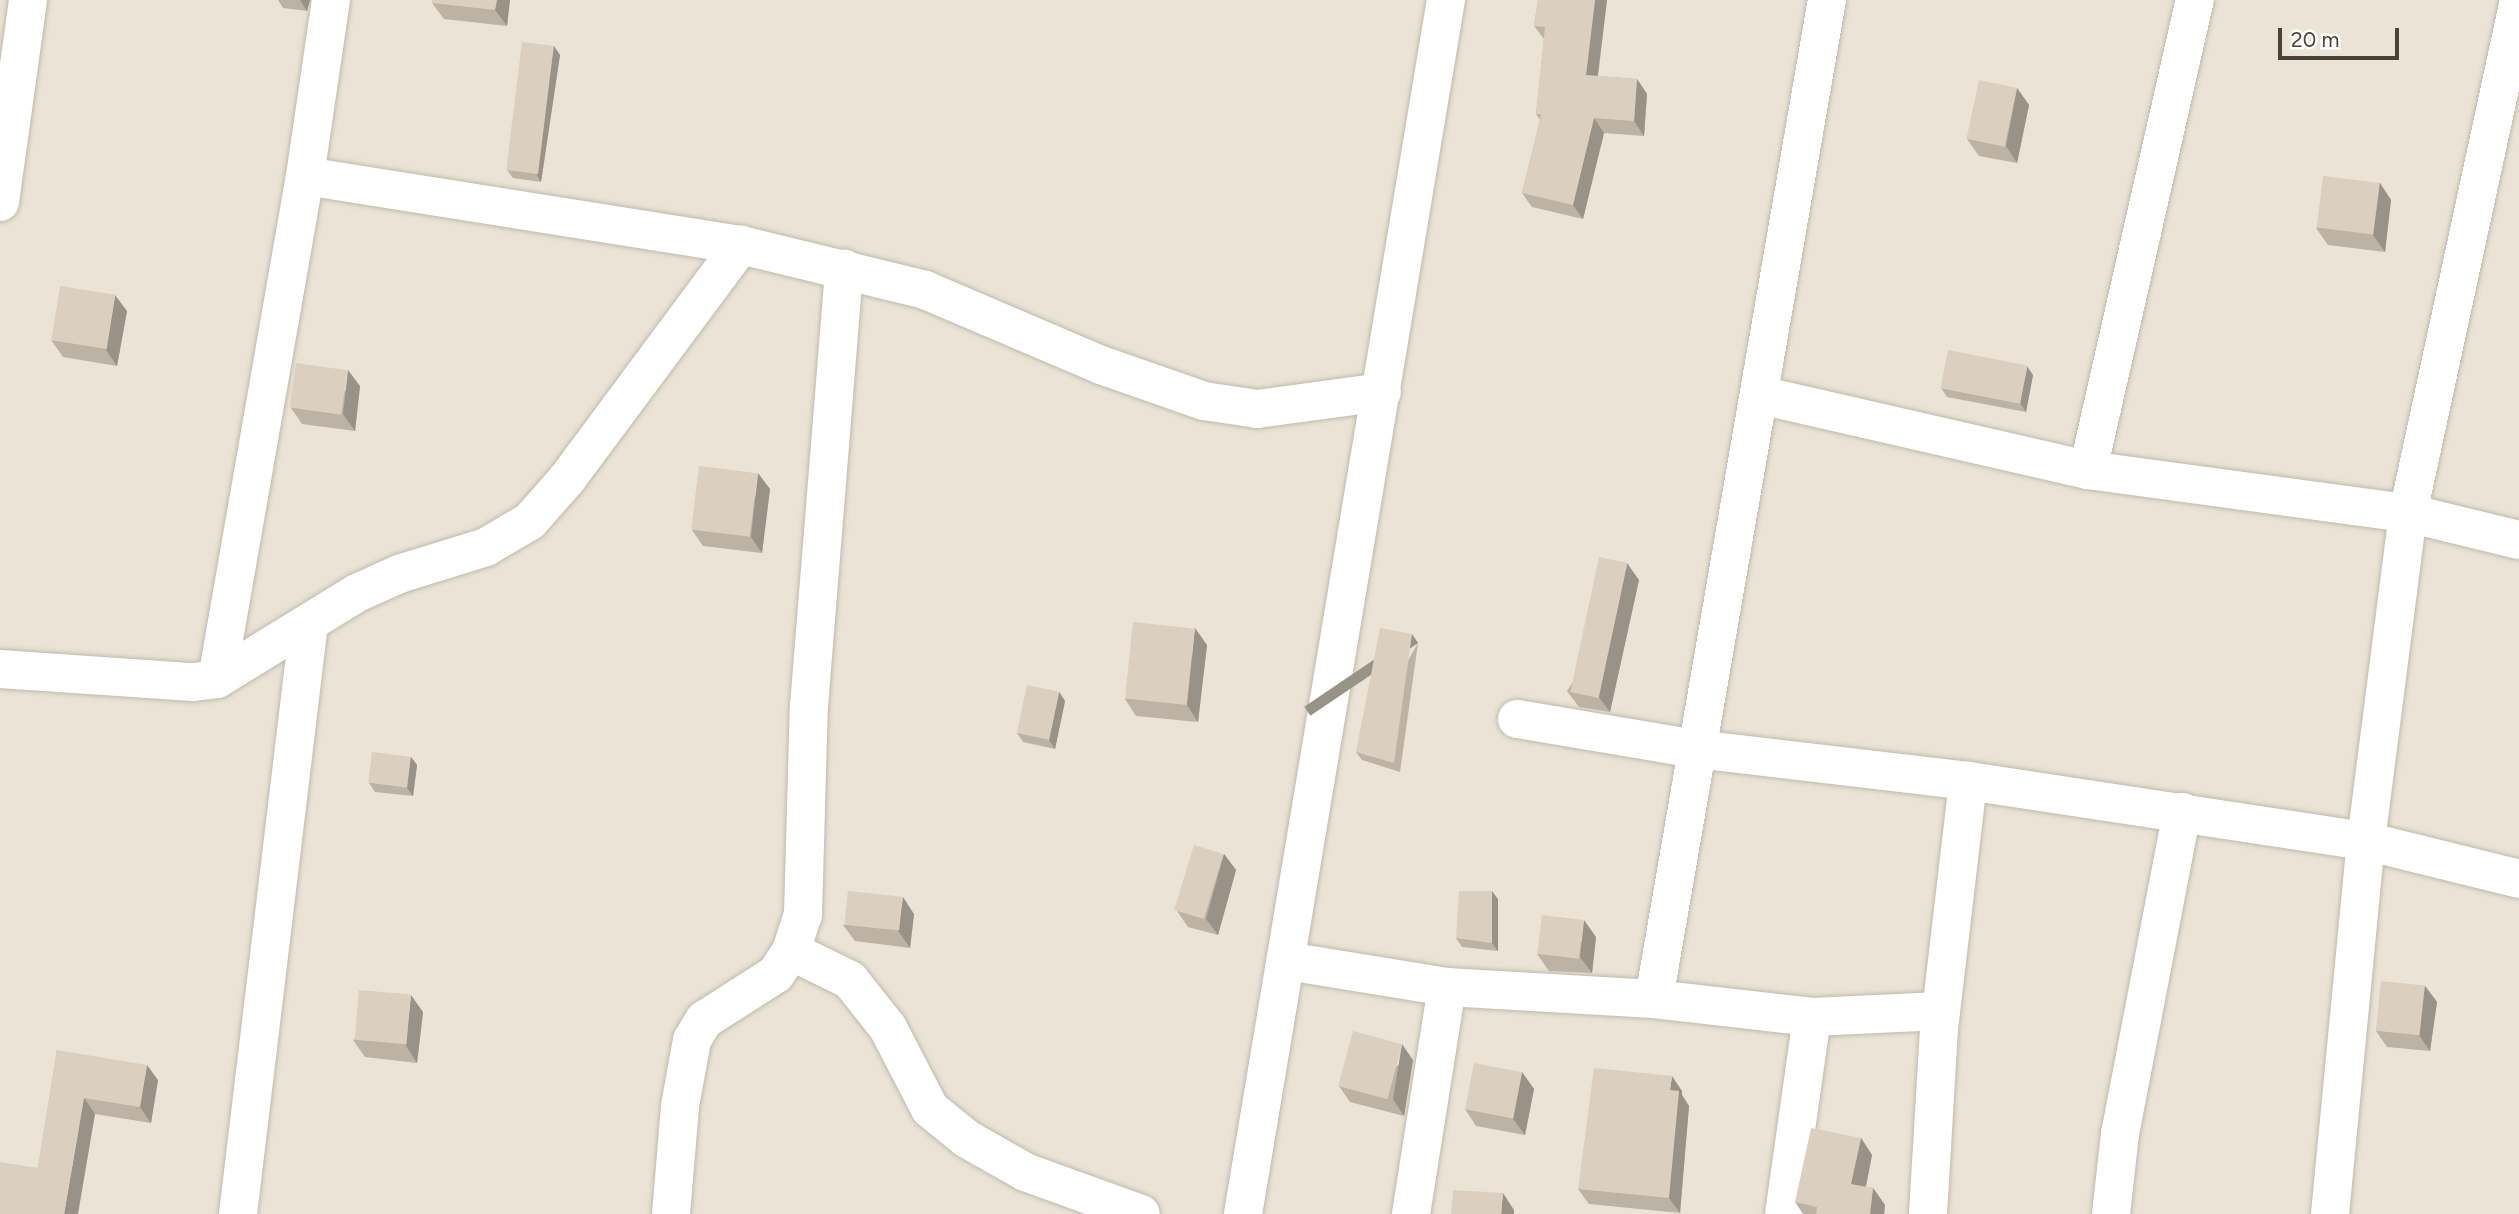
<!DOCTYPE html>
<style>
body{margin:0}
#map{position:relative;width:2519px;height:1214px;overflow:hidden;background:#f5f1e8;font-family:Figtree,sans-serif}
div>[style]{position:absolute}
.residential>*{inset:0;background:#eae3d6;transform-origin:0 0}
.roads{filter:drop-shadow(0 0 2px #c2b9aa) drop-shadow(0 0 2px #c2b9aa)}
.minor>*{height:38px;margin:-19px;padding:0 19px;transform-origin:19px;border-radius:19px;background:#fff}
.wall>*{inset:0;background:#bcb3a4}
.shaded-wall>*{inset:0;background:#999286;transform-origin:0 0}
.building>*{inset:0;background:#dbd0bf;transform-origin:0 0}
span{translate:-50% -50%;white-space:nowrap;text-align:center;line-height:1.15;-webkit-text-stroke:7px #fff;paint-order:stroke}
.scale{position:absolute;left:2278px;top:28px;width:121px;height:32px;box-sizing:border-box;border:4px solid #494236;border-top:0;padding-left:9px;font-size:21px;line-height:24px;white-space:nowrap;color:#494236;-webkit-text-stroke:5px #fff;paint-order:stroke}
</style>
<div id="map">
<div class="residential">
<i style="left:0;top:0;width:2519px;height:1214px"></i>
</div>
<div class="roads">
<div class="minor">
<i style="left:305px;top:176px;width:441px;rotate:9deg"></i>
<i style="left:0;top:202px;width:204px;rotate:-82.1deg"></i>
<i style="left:1760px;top:395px;width:336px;rotate:12.9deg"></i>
<i style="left:2088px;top:470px;width:323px;rotate:7.7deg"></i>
<i style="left:2408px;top:513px;width:114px;rotate:13.7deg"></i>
<i style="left:2088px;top:470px;width:482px;rotate:-77.2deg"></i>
<i style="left:0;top:669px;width:193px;rotate:3.9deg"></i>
<i style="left:193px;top:682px;width:24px;rotate:-7deg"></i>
<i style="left:217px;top:679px;width:164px;rotate:-31.6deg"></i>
<i style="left:357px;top:593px;width:46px;rotate:-24.3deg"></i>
<i style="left:399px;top:574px;width:91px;rotate:-17.2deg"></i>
<i style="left:486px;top:547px;width:51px;rotate:-30.6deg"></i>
<i style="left:530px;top:521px;width:56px;rotate:-48.6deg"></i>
<i style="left:567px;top:479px;width:292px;rotate:-53.4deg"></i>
<i style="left:741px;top:245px;width:189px;rotate:13.7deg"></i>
<i style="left:925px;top:290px;width:191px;rotate:23.1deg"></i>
<i style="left:1101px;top:365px;width:109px;rotate:19.3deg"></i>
<i style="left:1204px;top:401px;width:54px;rotate:8.6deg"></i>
<i style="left:1257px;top:409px;width:126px;rotate:-7.7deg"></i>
<i style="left:217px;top:679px;width:511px;rotate:-80.08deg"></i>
<i style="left:305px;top:176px;width:178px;rotate:-81.6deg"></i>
<i style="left:1517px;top:719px;width:182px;rotate:9.5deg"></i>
<i style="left:1697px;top:749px;width:273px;rotate:6.7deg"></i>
<i style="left:1968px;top:781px;width:402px;rotate:8.6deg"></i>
<i style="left:2366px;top:841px;width:158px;rotate:13.9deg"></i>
<i style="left:791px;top:951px;width:66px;rotate:26.2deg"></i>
<i style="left:850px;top:980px;width:61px;rotate:51.6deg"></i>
<i style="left:888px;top:1028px;width:91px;rotate:62.6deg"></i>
<i style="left:930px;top:1109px;width:48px;rotate:39deg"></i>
<i style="left:967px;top:1139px;width:67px;rotate:29.6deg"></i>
<i style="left:1025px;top:1172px;width:123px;rotate:19.9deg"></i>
<i style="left:1287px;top:961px;width:162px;rotate:9.2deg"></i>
<i style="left:1447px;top:987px;width:207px;rotate:3.3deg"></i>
<i style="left:1654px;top:999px;width:159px;rotate:6.5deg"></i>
<i style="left:1812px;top:1017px;width:129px;rotate:-2.7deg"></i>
<i style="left:1654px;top:999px;width:1014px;rotate:-80.18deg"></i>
<i style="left:238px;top:1214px;width:595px;rotate:-83.15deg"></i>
<i style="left:671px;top:1214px;width:108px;rotate:-85.2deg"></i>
<i style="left:680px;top:1106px;width:67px;rotate:-79.7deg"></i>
<i style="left:692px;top:1040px;width:23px;rotate:-59deg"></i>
<i style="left:704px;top:1020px;width:85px;rotate:-32.6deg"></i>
<i style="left:776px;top:974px;width:27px;rotate:-57deg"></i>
<i style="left:791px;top:951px;width:38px;rotate:-72deg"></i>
<i style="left:803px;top:915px;width:209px;rotate:-88.4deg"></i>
<i style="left:809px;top:706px;width:439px;rotate:-85.4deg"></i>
<i style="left:1243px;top:1214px;width:1231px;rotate:-80.51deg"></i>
<i style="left:1411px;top:1214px;width:230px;rotate:-81deg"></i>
<i style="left:1784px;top:1214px;width:199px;rotate:-81.9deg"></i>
<i style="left:1928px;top:1214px;width:185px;rotate:-86.6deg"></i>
<i style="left:1939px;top:1029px;width:250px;rotate:-83.3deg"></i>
<i style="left:2111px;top:1214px;width:81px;rotate:-83.6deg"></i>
<i style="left:2120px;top:1134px;width:328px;rotate:-79.1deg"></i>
<i style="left:2330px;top:1214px;width:375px;rotate:-84.5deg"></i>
<i style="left:2366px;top:841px;width:331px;rotate:-82.7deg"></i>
<i style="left:2408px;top:513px;width:525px;rotate:-77.79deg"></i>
</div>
</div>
<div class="wall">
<i style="clip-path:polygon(278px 0,310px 0,307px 11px,283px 8px)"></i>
<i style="clip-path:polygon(432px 0,510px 0,507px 26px,444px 19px,432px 3px)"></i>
<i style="clip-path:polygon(1538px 0,1607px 0,1598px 76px,1637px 79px,1647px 94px,1644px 136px,1604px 133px,1583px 219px,1532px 207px,1522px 193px,1540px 120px,1536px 114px,1544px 39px,1534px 26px)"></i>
<i style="clip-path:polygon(554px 46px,560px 55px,541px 182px,513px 178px,507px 170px)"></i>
<i style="clip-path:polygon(2017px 88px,2029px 105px,2017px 163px,1979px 156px,1967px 139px)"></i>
<i style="clip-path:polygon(2380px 183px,2391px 200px,2385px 252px,2328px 245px,2316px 228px)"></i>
<i style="clip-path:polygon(127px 311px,117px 366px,63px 357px,51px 340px)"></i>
<i style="clip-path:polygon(2033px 375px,2026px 412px,1947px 397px,1941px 388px)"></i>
<i style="clip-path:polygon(360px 386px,355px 431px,302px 424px,291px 408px)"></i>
<i style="clip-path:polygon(770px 489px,762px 553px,703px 546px,692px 530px)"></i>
<i style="clip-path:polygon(1639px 580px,1610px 712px,1579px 707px,1567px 691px)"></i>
<i style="clip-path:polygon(1418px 643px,1400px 772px,1362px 760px,1356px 752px)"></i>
<i style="clip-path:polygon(1207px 645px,1198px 722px,1136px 716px,1125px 699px)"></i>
<i style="clip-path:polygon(1059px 692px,1065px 701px,1055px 749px,1023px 742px,1017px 733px)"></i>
<i style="clip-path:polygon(411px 757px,417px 765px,413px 796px,375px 792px,369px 783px)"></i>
<i style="clip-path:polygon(1224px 854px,1236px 870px,1218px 935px,1188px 927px,1177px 911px)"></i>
<i style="clip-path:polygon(1498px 899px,1498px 951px,1462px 947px,1456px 938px)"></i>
<i style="clip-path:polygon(914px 914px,910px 948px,855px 941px,843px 925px)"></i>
<i style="clip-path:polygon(1596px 937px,1592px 973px,1549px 971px,1537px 954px)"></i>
<i style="clip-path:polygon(2425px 986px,2437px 1002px,2430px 1051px,2387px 1047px,2376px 1031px)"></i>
<i style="clip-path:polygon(423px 1012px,417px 1063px,365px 1057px,353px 1040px)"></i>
<i style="clip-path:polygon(57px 1050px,158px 1080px,151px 1123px,95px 1114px,38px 1168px)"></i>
<i style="clip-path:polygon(1413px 1060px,1404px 1116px,1350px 1102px,1339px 1086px)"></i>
<i style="clip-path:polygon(1522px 1072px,1534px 1089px,1525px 1135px,1476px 1126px,1465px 1109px)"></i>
<i style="clip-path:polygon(1682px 1091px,1682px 1095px,1689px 1106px,1680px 1213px,1589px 1204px,1578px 1189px)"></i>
<i style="clip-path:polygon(1861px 1138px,1872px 1155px,1866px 1187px,1873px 1188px,1885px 1205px,1884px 1214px,1803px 1214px,1795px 1202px)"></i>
</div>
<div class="shaded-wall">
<i style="clip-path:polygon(300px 0,310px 0,307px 11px)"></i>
<i style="clip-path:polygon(497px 0,510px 0,507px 26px,495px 10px)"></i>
<i style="clip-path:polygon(1595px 0,1607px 0,1596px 90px,1586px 75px)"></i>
<i style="clip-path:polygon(554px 46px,560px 55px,541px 182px,536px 173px)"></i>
<i style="clip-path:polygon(1637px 79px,1647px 94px,1644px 136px,1634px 121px)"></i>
<i style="clip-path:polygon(2017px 88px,2029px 105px,2017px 163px,2006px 146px)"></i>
<i style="clip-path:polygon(1594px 118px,1604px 133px,1583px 219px,1573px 205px)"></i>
<i style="clip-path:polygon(2380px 183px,2391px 200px,2385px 252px,2373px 235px)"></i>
<i style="clip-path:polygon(115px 295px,127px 311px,117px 366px,106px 350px)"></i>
<i style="clip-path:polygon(2027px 366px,2033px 375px,2026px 412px,2020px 403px)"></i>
<i style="clip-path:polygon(348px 370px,360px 386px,355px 431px,343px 414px)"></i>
<i style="clip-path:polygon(758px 473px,770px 489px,762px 553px,751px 537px)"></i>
<i style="clip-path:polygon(1627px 563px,1639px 580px,1610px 712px,1598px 696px)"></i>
<i style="clip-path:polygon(1195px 628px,1207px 645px,1198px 722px,1187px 705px)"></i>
<i style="left:1412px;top:634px;width:11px;height:130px;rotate:56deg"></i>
<i style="clip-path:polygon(1059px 692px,1065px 701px,1055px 749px,1049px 740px)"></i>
<i style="clip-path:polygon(411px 757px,417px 765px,413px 796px,407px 788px)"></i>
<i style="clip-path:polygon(1224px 854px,1236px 870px,1218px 935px,1206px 919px)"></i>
<i style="clip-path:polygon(1492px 891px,1498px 899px,1498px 951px,1492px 943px)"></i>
<i style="clip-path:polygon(903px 897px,914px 914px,910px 948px,898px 931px)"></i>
<i style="clip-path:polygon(1584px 920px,1596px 937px,1592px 973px,1580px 957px)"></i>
<i style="clip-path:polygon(2425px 986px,2437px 1002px,2430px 1051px,2419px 1035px)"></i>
<i style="clip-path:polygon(411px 995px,423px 1012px,417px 1063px,406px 1046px)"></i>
<i style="clip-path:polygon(1402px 1044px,1413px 1060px,1404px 1116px,1393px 1099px)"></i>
<i style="clip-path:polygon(147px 1065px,158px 1080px,151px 1123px,140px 1107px)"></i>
<i style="clip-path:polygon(1522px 1072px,1534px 1089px,1525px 1135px,1513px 1119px)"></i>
<i style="clip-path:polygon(1672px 1076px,1682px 1091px,1682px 1095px,1689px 1106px,1680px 1213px,1669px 1198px,1670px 1090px)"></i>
<i style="clip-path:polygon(84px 1098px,95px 1114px,78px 1214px,64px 1214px)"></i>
<i style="clip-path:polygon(1861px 1138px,1872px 1155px,1863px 1200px,1851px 1184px)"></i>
<i style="clip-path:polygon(1873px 1188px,1885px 1205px,1884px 1214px,1870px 1214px)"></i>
<i style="clip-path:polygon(1503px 1193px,1514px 1210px,1514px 1214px,1501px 1214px)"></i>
</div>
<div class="building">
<i style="clip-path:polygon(432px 0,497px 0,495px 10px,432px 3px)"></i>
<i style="clip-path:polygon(1538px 0,1595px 0,1586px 75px,1637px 79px,1634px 121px,1594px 118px,1573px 205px,1522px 193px,1541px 114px,1536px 114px,1545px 27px,1534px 26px)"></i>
<i style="left:522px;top:42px;width:32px;height:129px;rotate:7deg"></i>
<i style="left:1979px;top:80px;width:39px;height:60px;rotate:12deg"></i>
<i style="left:2323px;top:176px;width:57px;height:52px;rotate:7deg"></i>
<i style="left:60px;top:286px;width:56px;height:55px;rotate:9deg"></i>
<i style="left:1948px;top:350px;width:81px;height:39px;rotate:11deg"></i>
<i style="left:296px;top:363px;width:52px;height:45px;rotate:8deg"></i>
<i style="left:699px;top:466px;width:59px;height:64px;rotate:7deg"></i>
<i style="left:1599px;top:557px;width:29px;height:138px;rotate:12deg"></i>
<i style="left:1133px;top:622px;width:62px;height:77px;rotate:6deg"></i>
<i style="clip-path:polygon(1380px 628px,1412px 634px,1394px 763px,1356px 752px)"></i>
<i style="left:1027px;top:685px;width:33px;height:49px;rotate:12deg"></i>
<i style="left:372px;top:752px;width:39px;height:31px;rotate:7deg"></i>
<i style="left:1194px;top:845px;width:31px;height:68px;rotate:17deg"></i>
<i style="left:848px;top:891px;width:55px;height:34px;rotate:6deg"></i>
<i style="clip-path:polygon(1459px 891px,1492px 891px,1492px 943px,1456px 938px)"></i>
<i style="left:1542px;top:915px;width:42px;height:39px;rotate:7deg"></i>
<i style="left:2381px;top:981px;width:44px;height:50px;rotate:6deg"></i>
<i style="left:359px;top:990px;width:52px;height:50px;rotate:5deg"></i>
<i style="left:1353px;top:1031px;width:51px;height:57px;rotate:15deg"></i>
<i style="clip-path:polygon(57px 1050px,147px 1065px,140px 1107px,84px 1098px,64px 1214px,0 1214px,0 1162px,38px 1168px)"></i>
<i style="left:1474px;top:1063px;width:49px;height:47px;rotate:11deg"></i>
<i style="clip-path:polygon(1594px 1068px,1672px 1076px,1670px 1090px,1679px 1091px,1669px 1198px,1578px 1189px)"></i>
<i style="clip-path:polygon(1811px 1128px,1861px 1138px,1851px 1184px,1873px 1188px,1870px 1214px,1816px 1214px,1817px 1207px,1795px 1202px)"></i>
<i style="clip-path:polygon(1453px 1190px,1503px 1193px,1501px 1214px,1451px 1214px)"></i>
</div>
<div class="scale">20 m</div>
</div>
